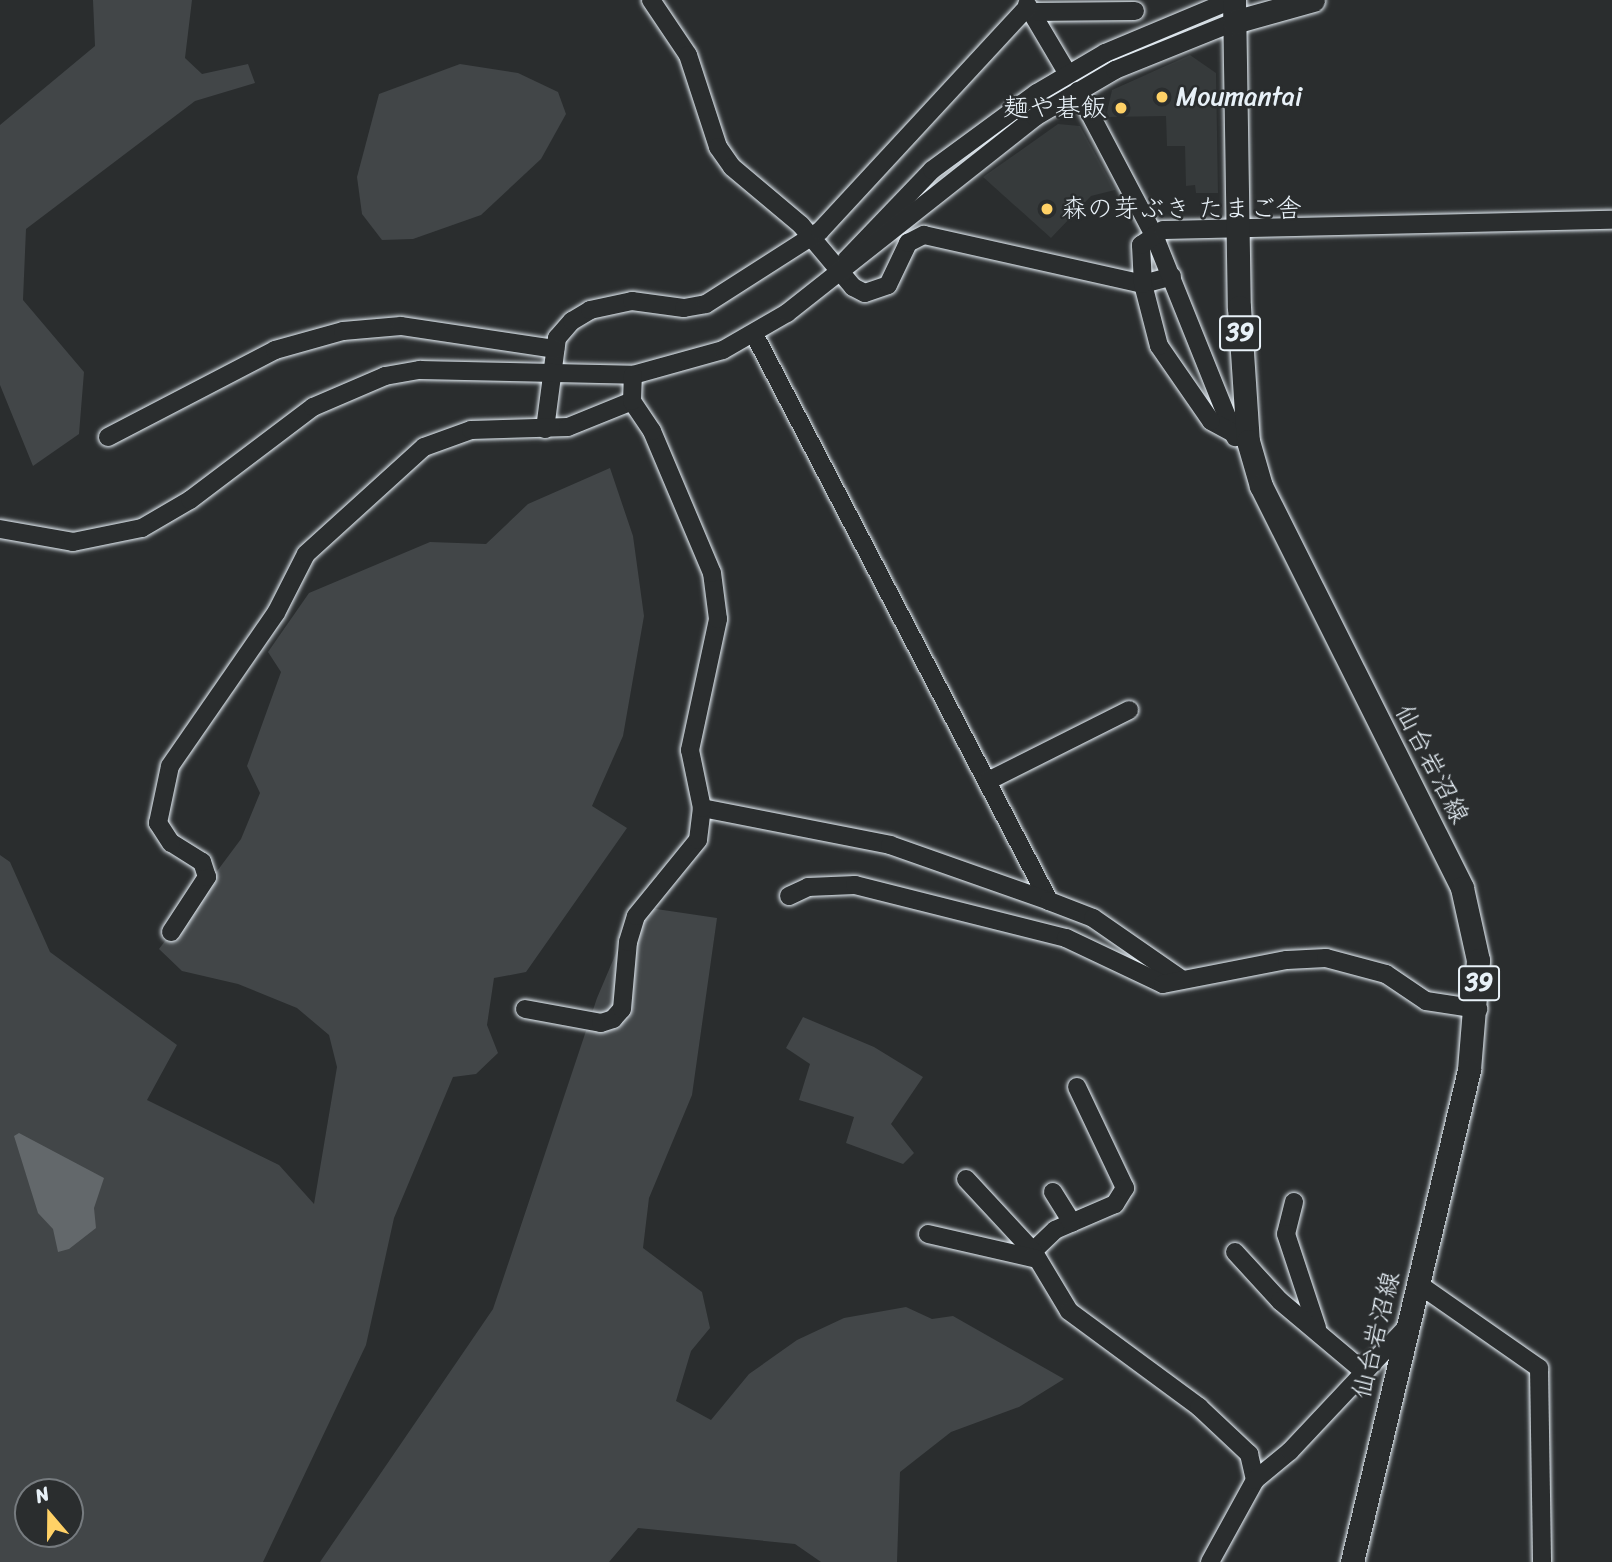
<!DOCTYPE html>
<meta charset="utf-8">
<style>
body{margin:0}
#map{position:relative;width:1612px;height:1562px;overflow:hidden;background:#2a2d2e;font-family:Sriracha,"Klee One",sans-serif}
div>[style]{position:absolute}
.built>*{inset:0;background:#363a3b}
.green>*{inset:0;background:#424648}
.water>*{inset:0;background:#63686b}
.roads{filter:drop-shadow(0 0 2px #e8f1f8) drop-shadow(0 0 2px #e8f1f8)}
.minor>*{height:18px;margin:-9px;padding:0 9px;transform-origin:9px;border-radius:9px;background:#2a2d2e}
.major>*{height:23px;margin:-11.5px;padding:0 11.5px;transform-origin:11.5px;border-radius:11.5px;background:#2a2d2e}
.dots>*{width:19px;height:19px;translate:-50% -50%;box-sizing:border-box;border:4px solid #2a2d2e;border-radius:50%}
span{translate:-50% -50%;white-space:nowrap;text-align:center;line-height:1.15;-webkit-text-stroke:5px #2a2d2e;paint-order:stroke}
.shield-label span{padding:2px 5px;background:#2a2d2e;border:2px solid;border-radius:5px;-webkit-text-stroke-width:0}
.shield-label{font-size:24px;color:#e8f1f8;font-weight:700}
.poi-label{font-size:26px;color:#e8f1f8}
.left{translate:0 -50%;text-align:left}
.right{translate:-100% -50%;text-align:right}
.street-label{font-size:26px;color:#e8f1f8}
.north{position:absolute;left:14px;top:1478px;width:70px;height:70px;box-sizing:border-box;background:#2a2d2e;border:2px solid #767b7f;border-radius:50%;rotate:340deg;font-size:19px;font-weight:700;line-height:28px;text-align:center;color:#e8f1f8}
.north::after{content:'';display:block;margin:auto;width:24px;height:32px;background:#ffd166;clip-path:polygon(50% 0,100% 100%,50% 72%,0 100%)}
</style>
<div id="map">
<div class="built">
<i style="clip-path:polygon(1190px 55px,1216px 73px,1218px 193px,1196px 193px,1195px 185px,1186px 186px,1185px 146px,1167px 146px,1166px 116px,1109px 117px,1107px 112px,1112px 90px)"></i>
<i style="clip-path:polygon(1058px 124px,1080px 126px,1115px 190px,1091px 196px,1051px 238px,983px 177px)"></i>
</div>
<div class="green">
<i style="clip-path:polygon(93px 0,192px 0,185px 58px,202px 74px,248px 64px,255px 83px,195px 101px,26px 229px,23px 300px,84px 372px,79px 434px,33px 466px,0 385px,0 125px,95px 46px)"></i>
<i style="clip-path:polygon(460px 64px,518px 73px,558px 92px,566px 114px,541px 159px,481px 215px,413px 239px,382px 240px,362px 214px,357px 177px,379px 94px)"></i>
<i style="clip-path:polygon(evenodd,610px 468px,633px 536px,644px 616px,623px 736px,592px 806px,627px 828px,526px 972px,494px 978px,487px 1025px,498px 1053px,476px 1074px,453px 1077px,394px 1218px,366px 1345px,263px 1562px,0 1562px,0 855px,10px 862px,50px 952px,177px 1045px,147px 1100px,279px 1165px,314px 1204px,337px 1067px,329px 1035px,297px 1008px,238px 984px,182px 971px,159px 949px,241px 839px,260px 793px,247px 766px,281px 672px,268px 652px,309px 593px,430px 542px,486px 544px,528px 504px,610px 468px,28px 1492px,70px 1492px,70px 1534px,28px 1534px,28px 1492px)"></i>
<i style="clip-path:polygon(636px 906px,717px 918px,692px 1095px,649px 1198px,643px 1248px,702px 1292px,710px 1328px,691px 1351px,676px 1401px,711px 1420px,749px 1374px,797px 1340px,844px 1318px,906px 1307px,932px 1319px,953px 1316px,1064px 1379px,1019px 1407px,951px 1432px,900px 1472px,897px 1562px,821px 1562px,795px 1544px,638px 1528px,609px 1562px,320px 1562px,493px 1309px,597px 998px)"></i>
<i style="clip-path:polygon(803px 1017px,874px 1047px,923px 1077px,891px 1124px,914px 1153px,903px 1164px,846px 1143px,854px 1117px,799px 1100px,810px 1064px,786px 1048px)"></i>
</div>
<div class="water">
<i style="clip-path:polygon(19px 1133px,104px 1178px,94px 1208px,96px 1228px,69px 1249px,58px 1252px,53px 1229px,38px 1213px,14px 1136px)"></i>
</div>
<div class="roads">
<div class="minor">
<i style="left:651px;top:0;width:66px;rotate:56.1deg"></i>
<i style="left:688px;top:55px;width:97px;rotate:71.9deg"></i>
<i style="left:718px;top:147px;width:24px;rotate:55deg"></i>
<i style="left:732px;top:167px;width:90px;rotate:40deg"></i>
<i style="left:801px;top:225px;width:81px;rotate:50deg"></i>
<i style="left:853px;top:287px;width:13px;rotate:27deg"></i>
<i style="left:865px;top:293px;width:24px;rotate:-19deg"></i>
<i style="left:888px;top:285px;width:47px;rotate:-64.5deg"></i>
<i style="left:908px;top:243px;width:18px;rotate:-27deg"></i>
<i style="left:924px;top:235px;width:224px;rotate:12.6deg"></i>
<i style="left:1143px;top:284px;width:30px;rotate:-15deg"></i>
<i style="left:1027px;top:5px;width:80px;rotate:59.3deg"></i>
<i style="left:1031px;top:12px;width:104px;rotate:-0.6deg"></i>
<i style="left:1078px;top:91px;width:163px;rotate:62.2deg"></i>
<i style="left:1154px;top:235px;width:218px;rotate:68.1deg"></i>
<i style="left:846px;top:260px;width:124px;rotate:-46.3deg"></i>
<i style="left:932px;top:170px;width:130px;rotate:-36.3deg"></i>
<i style="left:1037px;top:93px;width:79px;rotate:-30.5deg"></i>
<i style="left:1105px;top:53px;width:138px;rotate:-22.7deg"></i>
<i style="left:754px;top:334px;width:639px;rotate:62.51deg"></i>
<i style="left:545px;top:429px;width:92px;rotate:-82.5deg"></i>
<i style="left:557px;top:338px;width:23px;rotate:-49deg"></i>
<i style="left:572px;top:321px;width:21px;rotate:-31deg"></i>
<i style="left:590px;top:310px;width:43px;rotate:-12.1deg"></i>
<i style="left:632px;top:301px;width:52px;rotate:7.7deg"></i>
<i style="left:684px;top:308px;width:22px;rotate:-10deg"></i>
<i style="left:706px;top:304px;width:135px;rotate:-32.6deg"></i>
<i style="left:820px;top:231px;width:306px;rotate:-47.2deg"></i>
<i style="left:108px;top:437px;width:188px;rotate:-27.5deg"></i>
<i style="left:275px;top:350px;width:71px;rotate:-15.6deg"></i>
<i style="left:343px;top:331px;width:58px;rotate:-4.9deg"></i>
<i style="left:401px;top:326px;width:156px;rotate:8.5deg"></i>
<i style="left:1248px;top:441px;width:42px;rotate:-151.6deg"></i>
<i style="left:1211px;top:421px;width:91px;rotate:-124.7deg"></i>
<i style="left:1159px;top:346px;width:64px;rotate:-104.5deg"></i>
<i style="left:1143px;top:284px;width:39px;rotate:-93deg"></i>
<i style="left:1141px;top:245px;width:27px;rotate:-34deg"></i>
<i style="left:1163px;top:230px;width:449px;rotate:-1.3deg"></i>
<i style="left:0;top:529px;width:74px;rotate:10.1deg"></i>
<i style="left:73px;top:542px;width:70px;rotate:-11.5deg"></i>
<i style="left:142px;top:528px;width:56px;rotate:-30.3deg"></i>
<i style="left:190px;top:500px;width:154px;rotate:-37.1deg"></i>
<i style="left:313px;top:407px;width:78px;rotate:-23.3deg"></i>
<i style="left:385px;top:376px;width:36px;rotate:-10deg"></i>
<i style="left:420px;top:370px;width:213px;rotate:1.3deg"></i>
<i style="left:633px;top:375px;width:93px;rotate:-15.5deg"></i>
<i style="left:723px;top:350px;width:74px;rotate:-30deg"></i>
<i style="left:787px;top:313px;width:316px;rotate:-38.3deg"></i>
<i style="left:1035px;top:117px;width:93px;rotate:-30.4deg"></i>
<i style="left:1115px;top:70px;width:128px;rotate:-22deg"></i>
<i style="left:988px;top:781px;width:158px;rotate:-26.7deg"></i>
<i style="left:702px;top:808px;width:192px;rotate:11.1deg"></i>
<i style="left:890px;top:845px;width:169px;rotate:19.4deg"></i>
<i style="left:1049px;top:901px;width:47px;rotate:21.1deg"></i>
<i style="left:1093px;top:918px;width:107px;rotate:34.7deg"></i>
<i style="left:789px;top:896px;width:21px;rotate:-25deg"></i>
<i style="left:808px;top:887px;width:47px;rotate:-2.4deg"></i>
<i style="left:855px;top:885px;width:218px;rotate:14.1deg"></i>
<i style="left:1066px;top:938px;width:107px;rotate:25.4deg"></i>
<i style="left:1163px;top:984px;width:126px;rotate:-11deg"></i>
<i style="left:1287px;top:960px;width:39px;rotate:-3deg"></i>
<i style="left:1326px;top:958px;width:62px;rotate:14.9deg"></i>
<i style="left:1386px;top:974px;width:48px;rotate:34deg"></i>
<i style="left:1426px;top:1001px;width:53px;rotate:8.7deg"></i>
<i style="left:171px;top:932px;width:66px;rotate:-56.8deg"></i>
<i style="left:207px;top:877px;width:16px;rotate:-108deg"></i>
<i style="left:202px;top:862px;width:36px;rotate:-148deg"></i>
<i style="left:171px;top:843px;width:24px;rotate:-123deg"></i>
<i style="left:158px;top:823px;width:58px;rotate:-78.1deg"></i>
<i style="left:170px;top:766px;width:186px;rotate:-55.3deg"></i>
<i style="left:276px;top:613px;width:66px;rotate:-63deg"></i>
<i style="left:306px;top:554px;width:159px;rotate:-42.2deg"></i>
<i style="left:424px;top:447px;width:50px;rotate:-19.9deg"></i>
<i style="left:471px;top:430px;width:97px;rotate:-1.8deg"></i>
<i style="left:568px;top:427px;width:69px;rotate:-22.1deg"></i>
<i style="left:525px;top:1009px;width:77px;rotate:10.4deg"></i>
<i style="left:601px;top:1023px;width:13px;rotate:-18deg"></i>
<i style="left:613px;top:1019px;width:13px;rotate:-48deg"></i>
<i style="left:622px;top:1009px;width:67px;rotate:-84.9deg"></i>
<i style="left:628px;top:942px;width:27px;rotate:-73deg"></i>
<i style="left:636px;top:916px;width:98px;rotate:-50.8deg"></i>
<i style="left:698px;top:840px;width:32px;rotate:-83deg"></i>
<i style="left:702px;top:808px;width:59px;rotate:-101.7deg"></i>
<i style="left:690px;top:750px;width:134px;rotate:-77.9deg"></i>
<i style="left:718px;top:619px;width:46px;rotate:-97.4deg"></i>
<i style="left:712px;top:573px;width:154px;rotate:-112.9deg"></i>
<i style="left:652px;top:431px;width:36px;rotate:-124deg"></i>
<i style="left:632px;top:401px;width:26px;rotate:-88deg"></i>
<i style="left:1077px;top:1087px;width:112px;rotate:64.6deg"></i>
<i style="left:1125px;top:1188px;width:19px;rotate:122deg"></i>
<i style="left:1115px;top:1204px;width:65px;rotate:156.6deg"></i>
<i style="left:1055px;top:1230px;width:30px;rotate:136deg"></i>
<i style="left:1033px;top:1251px;width:70px;rotate:59deg"></i>
<i style="left:1069px;top:1311px;width:162px;rotate:36.4deg"></i>
<i style="left:1199px;top:1407px;width:69px;rotate:43.2deg"></i>
<i style="left:1249px;top:1454px;width:27px;rotate:77deg"></i>
<i style="left:966px;top:1179px;width:98px;rotate:47.1deg"></i>
<i style="left:1053px;top:1192px;width:36px;rotate:58deg"></i>
<i style="left:1294px;top:1202px;width:33px;rotate:104deg"></i>
<i style="left:1286px;top:1234px;width:99px;rotate:71.7deg"></i>
<i style="left:928px;top:1234px;width:112px;rotate:12.9deg"></i>
<i style="left:1235px;top:1252px;width:67px;rotate:47.4deg"></i>
<i style="left:1280px;top:1301px;width:107px;rotate:40.1deg"></i>
<i style="left:1417px;top:1283px;width:149px;rotate:34.9deg"></i>
<i style="left:1539px;top:1368px;width:194px;rotate:89.1deg"></i>
<i style="left:1210px;top:1562px;width:94px;rotate:-61.2deg"></i>
<i style="left:1255px;top:1480px;width:45px;rotate:-39.6deg"></i>
<i style="left:1290px;top:1451px;width:168px;rotate:-46.7deg"></i>
</div>
<div class="major">
<i style="left:1234px;top:0;width:307px;rotate:89.1deg"></i>
<i style="left:1239px;top:307px;width:134px;rotate:86.2deg"></i>
<i style="left:1248px;top:441px;width:47px;rotate:73.9deg"></i>
<i style="left:1261px;top:486px;width:449px;rotate:63.4deg"></i>
<i style="left:1462px;top:888px;width:74px;rotate:77.5deg"></i>
<i style="left:1478px;top:960px;width:110px;rotate:94.7deg"></i>
<i style="left:1469px;top:1070px;width:506px;rotate:103.38deg"></i>
<i style="left:1234px;top:22px;width:82px;rotate:-15.6deg"></i>
</div>
</div>
<div class="dots">
<i style="left:1162px;top:97px;background:#ffd166"></i>
<i style="left:1121px;top:108px;background:#ffd166"></i>
<i style="left:1047px;top:209px;background:#ffd166"></i>
</div>
<div class="shield-label">
<span style="left:1240px;top:333px">39</span>
<span style="left:1479px;top:983px">39</span>
</div>
<div class="poi-label">
<span class="left" style="left:1176px;top:97px">Moumantai</span>
<span class="right" style="left:1107px;top:108px">麺や碁飯</span>
<span class="left" style="left:1061px;top:209px">森の芽ぶき たまご舎</span>
</div>
<div class="street-label">
<span style="left:1432px;top:764px;rotate:63deg">仙台岩沼線</span>
<span style="left:1376px;top:1335px;rotate:-76deg">仙台岩沼線</span>
</div>
<div class="north">N</div>
</div>
